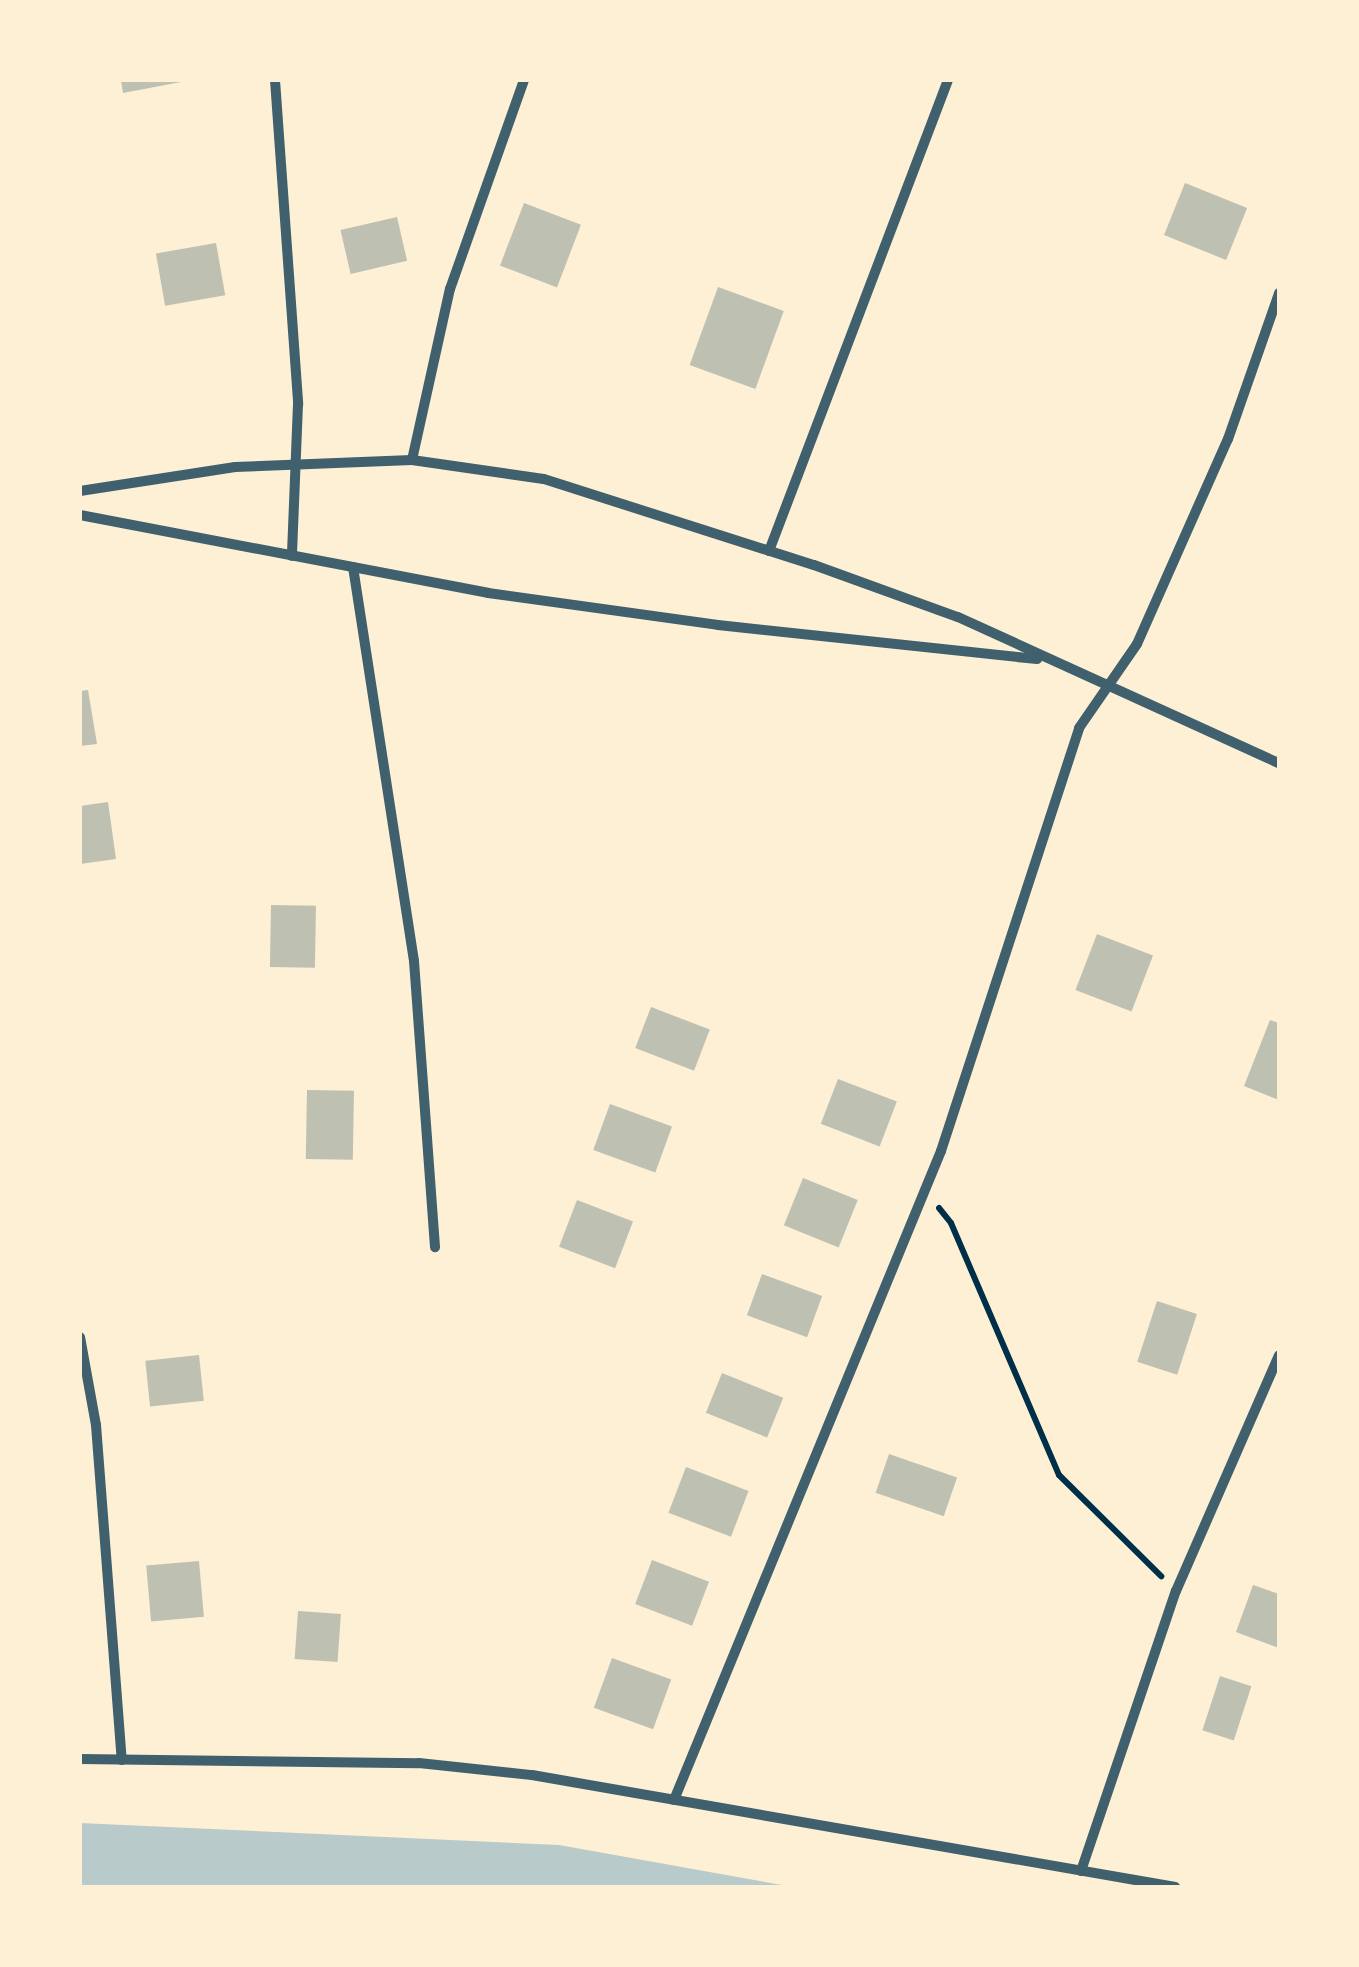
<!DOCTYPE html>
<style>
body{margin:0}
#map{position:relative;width:1359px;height:1967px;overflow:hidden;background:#fdf0d5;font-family:Helvetica,sans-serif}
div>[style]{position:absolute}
.green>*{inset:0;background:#b9caca}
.building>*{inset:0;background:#bec0b2;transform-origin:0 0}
.path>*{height:6px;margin:-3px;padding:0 3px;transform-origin:3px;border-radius:3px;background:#003049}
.minor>*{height:10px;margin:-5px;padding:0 5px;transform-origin:5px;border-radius:5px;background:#3f606c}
span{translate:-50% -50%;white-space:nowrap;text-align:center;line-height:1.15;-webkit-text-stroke:9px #fdf0d5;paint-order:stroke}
.frame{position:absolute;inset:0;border:82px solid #fdf0d5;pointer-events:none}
</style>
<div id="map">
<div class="green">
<i style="clip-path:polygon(80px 1823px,559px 1845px,793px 1887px,80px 1887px)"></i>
</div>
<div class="building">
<i style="clip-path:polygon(121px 80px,181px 80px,181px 82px,123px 93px)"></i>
<i style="left:1185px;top:183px;width:67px;height:56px;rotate:22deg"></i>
<i style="left:524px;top:203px;width:61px;height:67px;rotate:21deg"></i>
<i style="left:397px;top:217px;width:45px;height:58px;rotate:77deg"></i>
<i style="left:216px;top:243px;width:53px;height:61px;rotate:80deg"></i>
<i style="left:718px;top:287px;width:70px;height:83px;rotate:20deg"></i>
<i style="clip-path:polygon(88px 690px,97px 744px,80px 746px,80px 691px)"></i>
<i style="clip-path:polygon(108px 802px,116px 859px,80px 864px,80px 806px)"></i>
<i style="left:271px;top:905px;width:45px;height:62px;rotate:1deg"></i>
<i style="left:1097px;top:934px;width:60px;height:60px;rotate:21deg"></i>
<i style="left:651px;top:1007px;width:63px;height:44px;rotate:21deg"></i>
<i style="clip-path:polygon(1270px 1020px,1279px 1023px,1279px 1100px,1244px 1086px)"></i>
<i style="left:838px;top:1079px;width:63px;height:48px;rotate:21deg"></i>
<i style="left:307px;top:1090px;width:47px;height:69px;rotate:1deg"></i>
<i style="left:610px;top:1104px;width:66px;height:49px;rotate:20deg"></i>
<i style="left:803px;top:1178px;width:59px;height:51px;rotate:22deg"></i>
<i style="left:577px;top:1200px;width:60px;height:50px;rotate:21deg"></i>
<i style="left:762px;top:1274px;width:64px;height:44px;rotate:20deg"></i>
<i style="left:1157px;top:1301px;width:42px;height:64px;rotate:18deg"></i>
<i style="left:199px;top:1355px;width:46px;height:54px;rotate:84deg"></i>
<i style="left:722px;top:1373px;width:66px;height:43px;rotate:22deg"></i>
<i style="left:889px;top:1454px;width:72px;height:41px;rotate:19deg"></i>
<i style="left:686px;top:1467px;width:67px;height:49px;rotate:21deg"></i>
<i style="left:652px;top:1560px;width:61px;height:47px;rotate:21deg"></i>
<i style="left:199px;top:1561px;width:56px;height:53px;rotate:85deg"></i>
<i style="clip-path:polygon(1253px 1585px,1279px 1594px,1279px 1648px,1236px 1632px)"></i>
<i style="left:298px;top:1611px;width:43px;height:48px;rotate:4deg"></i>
<i style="left:612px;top:1658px;width:63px;height:53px;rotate:20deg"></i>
<i style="left:1220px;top:1676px;width:33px;height:57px;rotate:18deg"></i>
</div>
<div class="path">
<i style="left:939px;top:1208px;width:19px;rotate:51deg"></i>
<i style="left:951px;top:1223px;width:274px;rotate:66.8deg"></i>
<i style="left:1059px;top:1475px;width:144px;rotate:44.7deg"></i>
</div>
<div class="minor">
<i style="left:275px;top:80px;width:325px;rotate:85.9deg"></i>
<i style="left:298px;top:404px;width:152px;rotate:92.3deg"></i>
<i style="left:412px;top:460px;width:175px;rotate:-77.5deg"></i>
<i style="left:450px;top:289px;width:222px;rotate:-70.5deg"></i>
<i style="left:80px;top:491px;width:157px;rotate:-8.8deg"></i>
<i style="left:235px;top:467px;width:177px;rotate:-2.3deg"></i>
<i style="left:412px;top:460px;width:133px;rotate:8.2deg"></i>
<i style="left:544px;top:479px;width:283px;rotate:17.7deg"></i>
<i style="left:814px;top:565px;width:153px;rotate:19.9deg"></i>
<i style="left:958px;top:617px;width:353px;rotate:24.5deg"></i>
<i style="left:80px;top:515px;width:415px;rotate:10.8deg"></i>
<i style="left:488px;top:593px;width:232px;rotate:7.9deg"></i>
<i style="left:718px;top:625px;width:321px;rotate:6.1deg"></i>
<i style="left:769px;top:551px;width:504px;rotate:-69.19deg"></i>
<i style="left:353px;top:567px;width:399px;rotate:81.2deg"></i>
<i style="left:414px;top:961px;width:287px;rotate:85.8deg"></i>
<i style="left:80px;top:1337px;width:89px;rotate:79.7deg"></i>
<i style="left:96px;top:1425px;width:336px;rotate:85.6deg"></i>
<i style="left:80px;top:1759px;width:339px;rotate:0.7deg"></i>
<i style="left:419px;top:1763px;width:114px;rotate:6.1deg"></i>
<i style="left:532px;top:1775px;width:653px;rotate:9.88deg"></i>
<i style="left:674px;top:1800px;width:702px;rotate:-67.64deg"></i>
<i style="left:941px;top:1151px;width:445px;rotate:-71.9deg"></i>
<i style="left:1079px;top:728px;width:102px;rotate:-55.4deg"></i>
<i style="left:1137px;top:644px;width:224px;rotate:-66.1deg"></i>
<i style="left:1228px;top:439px;width:155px;rotate:-70.7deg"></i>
<i style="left:1081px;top:1871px;width:296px;rotate:-71.3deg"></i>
<i style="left:1176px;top:1591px;width:257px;rotate:-66.4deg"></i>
</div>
<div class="frame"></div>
</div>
